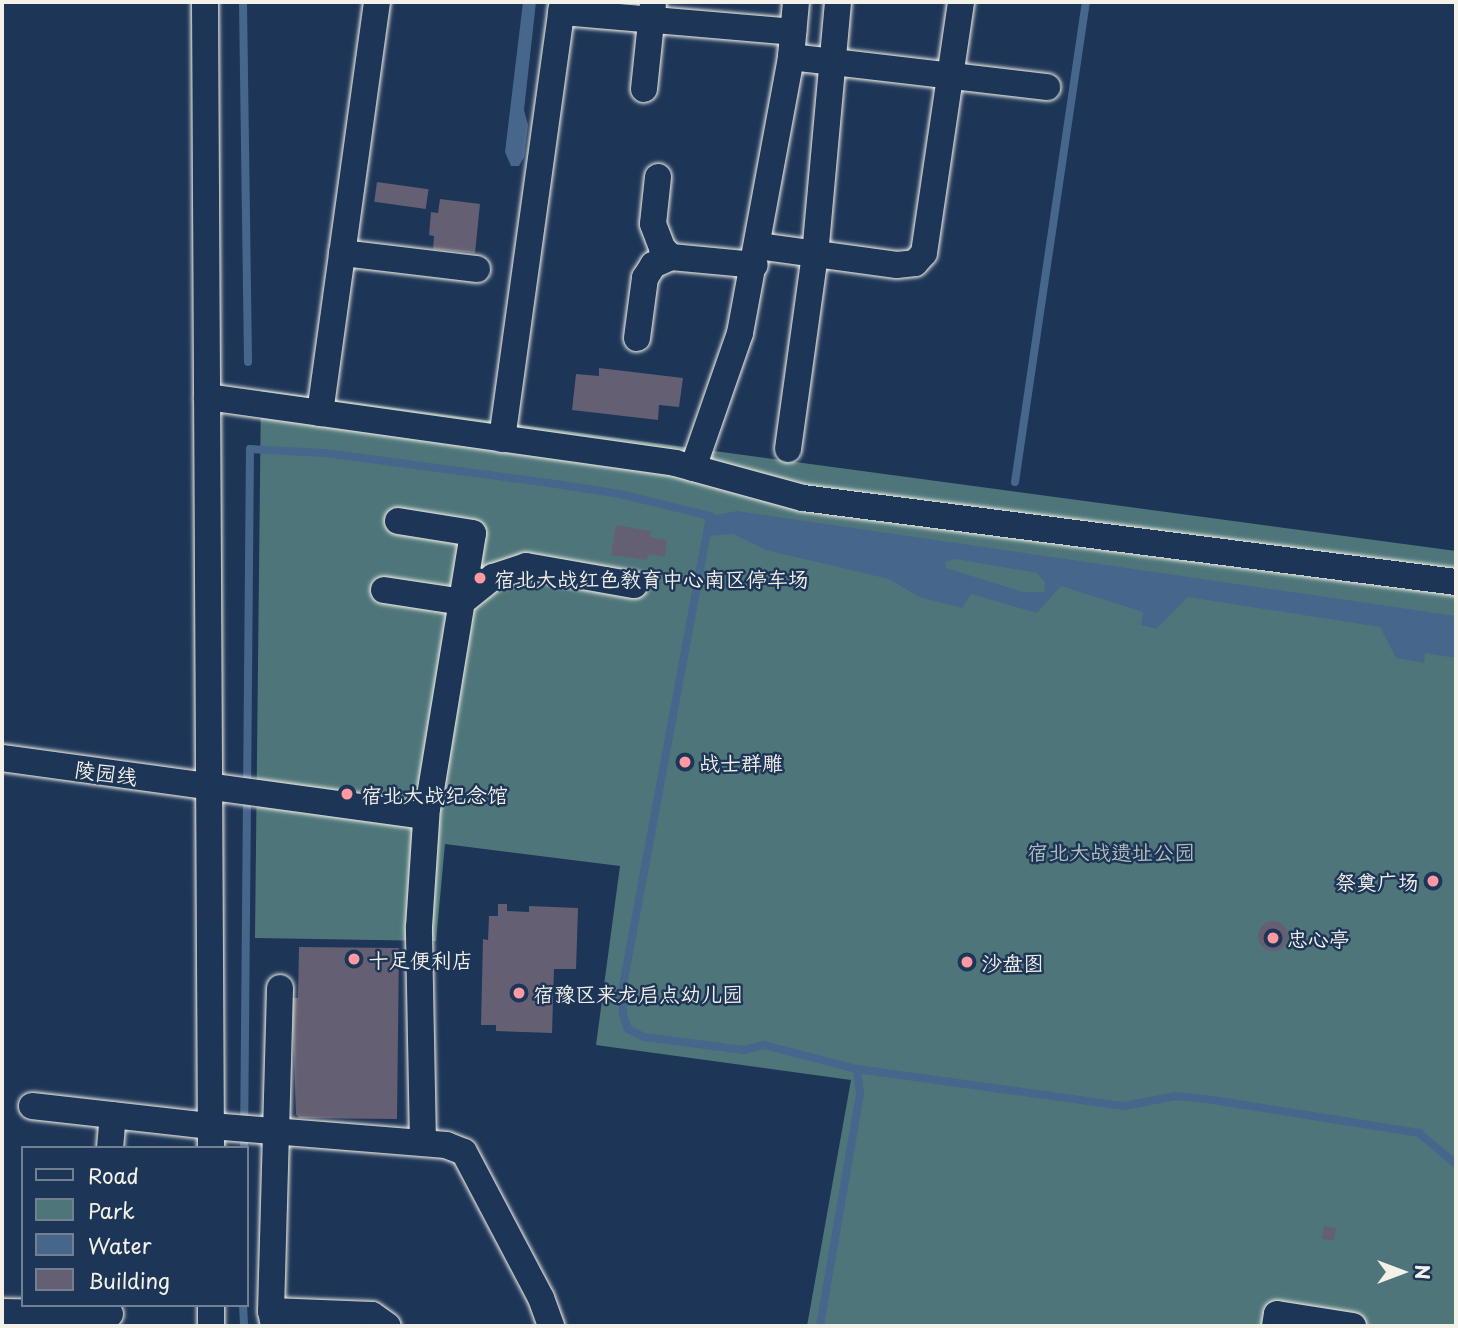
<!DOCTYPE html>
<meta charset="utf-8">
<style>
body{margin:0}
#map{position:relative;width:1458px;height:1328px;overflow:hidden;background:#1d3557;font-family:"Playpen Sans","LXGW WenKai TC",sans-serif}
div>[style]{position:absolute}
.green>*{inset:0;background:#4e767a}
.water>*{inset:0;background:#46668c}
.stream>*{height:8px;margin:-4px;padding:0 4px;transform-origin:4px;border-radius:4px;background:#46668c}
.building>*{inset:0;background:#645f72;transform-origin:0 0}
.round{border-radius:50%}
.roads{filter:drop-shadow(0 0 2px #f4f1e8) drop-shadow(0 0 2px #f4f1e8)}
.minor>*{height:26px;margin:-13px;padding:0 13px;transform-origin:13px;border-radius:13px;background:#1d3557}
.dots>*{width:19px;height:19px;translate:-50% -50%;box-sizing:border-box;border:4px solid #1d3557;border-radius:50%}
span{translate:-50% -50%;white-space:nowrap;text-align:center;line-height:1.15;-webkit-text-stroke:5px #1d3557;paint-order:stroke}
.poi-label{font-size:21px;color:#f4f1e8}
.left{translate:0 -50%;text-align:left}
.right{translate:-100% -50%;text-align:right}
.street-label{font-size:21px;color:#f4f1e8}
.park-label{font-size:21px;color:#b2c0bc}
.frame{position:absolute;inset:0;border:4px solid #f4f1e8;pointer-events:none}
.legend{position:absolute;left:21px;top:1146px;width:228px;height:161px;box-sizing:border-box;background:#1d3557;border:2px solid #738091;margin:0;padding:9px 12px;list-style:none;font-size:21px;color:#f4f1e8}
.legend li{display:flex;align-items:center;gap:14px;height:35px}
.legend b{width:35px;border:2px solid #738091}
.north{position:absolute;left:1367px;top:1237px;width:70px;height:70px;-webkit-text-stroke:5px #1d3557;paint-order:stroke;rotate:90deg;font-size:19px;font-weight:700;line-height:28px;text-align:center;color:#f4f1e8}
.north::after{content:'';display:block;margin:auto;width:24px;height:32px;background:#f4f1e8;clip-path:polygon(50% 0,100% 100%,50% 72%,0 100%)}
</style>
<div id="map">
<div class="green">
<i style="clip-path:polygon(261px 390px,1456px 551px,1456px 1326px,807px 1326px,851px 1080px,596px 1045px,620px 866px,445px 844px,436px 941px,255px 938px)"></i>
</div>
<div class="water">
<i style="clip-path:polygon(523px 2px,536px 2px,524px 110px,528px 125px,524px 157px,519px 166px,511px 166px,505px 152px)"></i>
<i style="clip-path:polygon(evenodd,737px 511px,1456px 616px,1456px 658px,1425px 653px,1424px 663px,1396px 658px,1380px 627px,1188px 597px,1156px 629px,1141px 625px,1143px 612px,1061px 586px,1037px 613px,971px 594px,962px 608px,919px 597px,889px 579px,766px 550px,733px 534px,707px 536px,710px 516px,737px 511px,956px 559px,1037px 573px,1045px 582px,1044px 592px,1023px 592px,946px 568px,945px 562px,956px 559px)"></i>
</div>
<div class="stream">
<i style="left:243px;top:2px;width:360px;rotate:89.2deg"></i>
<i style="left:1015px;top:482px;width:485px;rotate:-81.6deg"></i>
<i style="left:857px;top:1069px;width:270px;rotate:7.9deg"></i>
<i style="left:1124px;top:1106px;width:53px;rotate:-10.9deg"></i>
<i style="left:1176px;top:1096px;width:37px;rotate:6deg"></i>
<i style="left:1213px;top:1100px;width:209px;rotate:9.1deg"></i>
<i style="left:1419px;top:1133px;width:48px;rotate:40deg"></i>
<i style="left:244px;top:1148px;width:699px;rotate:-89.51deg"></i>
<i style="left:250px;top:449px;width:75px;rotate:3.1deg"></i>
<i style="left:325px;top:453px;width:226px;rotate:7.6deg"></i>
<i style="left:549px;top:483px;width:72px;rotate:8.8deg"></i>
<i style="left:620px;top:494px;width:93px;rotate:13.7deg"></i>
<i style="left:710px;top:516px;width:485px;rotate:100.5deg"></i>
<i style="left:622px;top:993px;width:22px;rotate:87deg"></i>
<i style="left:623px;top:1015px;width:15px;rotate:70deg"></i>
<i style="left:628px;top:1029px;width:18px;rotate:27deg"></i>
<i style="left:644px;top:1037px;width:101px;rotate:7.4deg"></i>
<i style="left:744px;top:1050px;width:21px;rotate:-14deg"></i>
<i style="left:764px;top:1045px;width:96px;rotate:14.5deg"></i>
<i style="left:857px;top:1069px;width:25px;rotate:83deg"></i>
<i style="left:860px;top:1094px;width:235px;rotate:99.8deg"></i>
<i style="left:243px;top:1305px;width:21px;rotate:87deg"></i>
</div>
<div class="building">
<i style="left:377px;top:182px;width:52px;height:20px;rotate:8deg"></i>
<i style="clip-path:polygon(440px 199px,480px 204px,475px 253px,433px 249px,434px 236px,429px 235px,431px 212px,438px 213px)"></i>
<i style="clip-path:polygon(599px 368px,683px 378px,679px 407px,659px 405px,658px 420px,572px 410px,576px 374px,599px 376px)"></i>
<i style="clip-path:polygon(616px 525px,651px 531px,650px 537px,667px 540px,665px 557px,648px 554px,647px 560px,611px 555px)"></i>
<i style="clip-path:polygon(498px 904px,507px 904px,507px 911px,529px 912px,529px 906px,578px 908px,576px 969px,554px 969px,552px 1033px,496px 1031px,496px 1025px,481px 1025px,483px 939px,488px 940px,489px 916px,498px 916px)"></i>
<i class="round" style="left:1258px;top:921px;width:30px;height:30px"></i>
<i style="clip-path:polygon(299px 947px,399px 948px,397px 1119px,299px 1118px,296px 1114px,292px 998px,298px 998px)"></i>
<i style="left:1324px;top:1226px;width:12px;height:13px;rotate:9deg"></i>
</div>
<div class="roads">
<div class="minor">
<i style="left:205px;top:2px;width:1146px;rotate:89.7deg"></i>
<i style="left:561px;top:12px;width:233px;rotate:4.9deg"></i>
<i style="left:791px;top:57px;width:258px;rotate:6.7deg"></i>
<i style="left:644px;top:89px;width:85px;rotate:-84deg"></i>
<i style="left:658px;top:177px;width:47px;rotate:96.1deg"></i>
<i style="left:653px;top:224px;width:26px;rotate:69deg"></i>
<i style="left:662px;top:248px;width:13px;rotate:45deg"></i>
<i style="left:671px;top:257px;width:84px;rotate:5.4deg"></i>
<i style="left:758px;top:246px;width:140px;rotate:7.8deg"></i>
<i style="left:897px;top:265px;width:18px;rotate:-6deg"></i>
<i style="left:915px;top:263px;width:13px;rotate:-48deg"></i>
<i style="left:924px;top:253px;width:254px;rotate:-81.6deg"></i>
<i style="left:342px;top:253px;width:136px;rotate:6.8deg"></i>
<i style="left:637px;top:338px;width:61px;rotate:-82.4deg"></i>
<i style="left:645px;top:278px;width:15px;rotate:-58deg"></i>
<i style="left:653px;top:265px;width:20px;rotate:-24deg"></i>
<i style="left:207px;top:397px;width:473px;rotate:8deg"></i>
<i style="left:675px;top:463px;width:133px;rotate:15.3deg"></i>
<i style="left:803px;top:498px;width:658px;rotate:7.33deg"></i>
<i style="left:320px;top:413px;width:415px;rotate:-82.1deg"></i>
<i style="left:502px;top:439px;width:441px;rotate:-82.1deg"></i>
<i style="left:788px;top:449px;width:196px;rotate:-82.1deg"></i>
<i style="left:815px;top:255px;width:254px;rotate:-84.8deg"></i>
<i style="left:693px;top:468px;width:143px;rotate:-70.8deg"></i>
<i style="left:740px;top:333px;width:281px;rotate:-79.5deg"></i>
<i style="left:791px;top:57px;width:55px;rotate:-84.8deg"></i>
<i style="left:384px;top:590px;width:79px;rotate:8.7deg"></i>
<i style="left:462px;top:602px;width:40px;rotate:-39deg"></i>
<i style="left:493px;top:577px;width:35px;rotate:-18deg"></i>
<i style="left:526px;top:566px;width:110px;rotate:10deg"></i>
<i style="left:2px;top:758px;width:420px;rotate:7.8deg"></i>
<i style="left:418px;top:815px;width:11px;rotate:-38deg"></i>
<i style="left:427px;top:808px;width:12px;rotate:-76deg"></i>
<i style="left:430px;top:796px;width:266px;rotate:-80.7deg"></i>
<i style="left:473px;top:533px;width:76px;rotate:-170.9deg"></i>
<i style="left:32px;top:1106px;width:180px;rotate:6.4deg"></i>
<i style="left:211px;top:1126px;width:236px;rotate:4.6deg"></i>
<i style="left:446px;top:1145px;width:19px;rotate:21deg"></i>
<i style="left:464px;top:1152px;width:165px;rotate:62.2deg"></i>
<i style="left:541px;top:1298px;width:30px;rotate:70deg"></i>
<i style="left:423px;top:1143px;width:216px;rotate:-91.1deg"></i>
<i style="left:419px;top:927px;width:119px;rotate:-86.2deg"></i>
<i style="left:110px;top:1148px;width:33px;rotate:-85deg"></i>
<i style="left:211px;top:1305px;width:21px;rotate:90deg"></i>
<i style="left:271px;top:1311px;width:101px;rotate:2.3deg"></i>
<i style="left:372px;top:1315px;width:19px;rotate:35deg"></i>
<i style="left:2px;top:1312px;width:108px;rotate:1.1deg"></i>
<i style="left:274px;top:1326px;width:15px;rotate:-101deg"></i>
<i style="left:271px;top:1311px;width:323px;rotate:-88.4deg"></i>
<i style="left:1275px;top:1326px;width:12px;rotate:-81deg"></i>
<i style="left:1277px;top:1314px;width:77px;rotate:9deg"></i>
</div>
</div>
<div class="dots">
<i style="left:480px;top:578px;background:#ff9aa2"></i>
<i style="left:685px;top:762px;background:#ff9aa2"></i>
<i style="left:347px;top:794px;background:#ff9aa2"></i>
<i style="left:1433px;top:881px;background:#ff9aa2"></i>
<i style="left:1273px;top:938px;background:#ff9aa2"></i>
<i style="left:354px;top:959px;background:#ff9aa2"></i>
<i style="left:967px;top:962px;background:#ff9aa2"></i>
<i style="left:519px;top:993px;background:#ff9aa2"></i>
</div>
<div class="poi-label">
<span class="left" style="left:494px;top:578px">宿北大战红色教育中心南区停车场</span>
<span class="left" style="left:699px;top:762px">战士群雕</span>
<span class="left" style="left:361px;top:794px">宿北大战纪念馆</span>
<span class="right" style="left:1419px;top:881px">祭奠广场</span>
<span class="left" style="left:1287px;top:938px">忠心亭</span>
<span class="left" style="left:368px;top:959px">十足便利店</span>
<span class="left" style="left:981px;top:962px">沙盘图</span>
<span class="left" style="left:533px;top:993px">宿豫区来龙启点幼儿园</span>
</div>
<div class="street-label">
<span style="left:106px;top:772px;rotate:8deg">陵园线</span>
</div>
<div class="park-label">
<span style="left:1111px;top:851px">宿北大战遗址公园</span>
</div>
<div class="frame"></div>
<ul class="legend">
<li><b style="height:9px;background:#1d3557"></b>Road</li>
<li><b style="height:19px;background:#4e767a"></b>Park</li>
<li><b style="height:19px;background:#46668c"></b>Water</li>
<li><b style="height:19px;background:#645f72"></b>Building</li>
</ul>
<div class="north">N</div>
</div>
